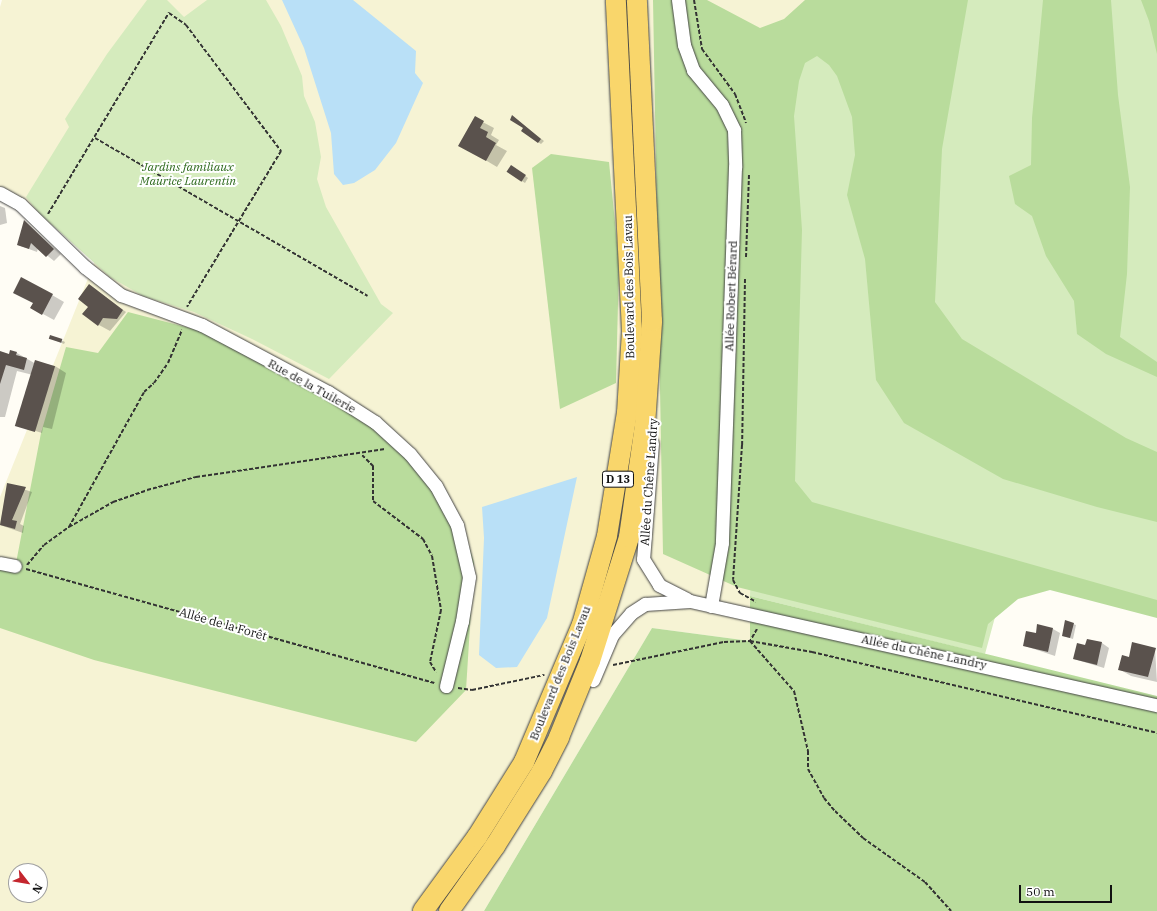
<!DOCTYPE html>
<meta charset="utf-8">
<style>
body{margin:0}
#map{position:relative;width:1157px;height:911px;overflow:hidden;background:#fffdf5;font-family:"IBM Plex Serif",serif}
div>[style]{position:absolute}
.farmland>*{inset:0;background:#f6f3d4}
.green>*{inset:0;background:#d5ebbd}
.forest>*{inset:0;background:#b9dc9c}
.water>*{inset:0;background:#b9e0f7}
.shadow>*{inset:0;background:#0003}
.building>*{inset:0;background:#5a524d;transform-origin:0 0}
.path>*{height:2px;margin-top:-1px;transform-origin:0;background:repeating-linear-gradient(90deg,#333 0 4px,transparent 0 6px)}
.roads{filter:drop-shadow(0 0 1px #444) drop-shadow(0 0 1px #444)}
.minor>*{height:13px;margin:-6.5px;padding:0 6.5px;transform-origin:6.5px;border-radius:6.5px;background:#fff}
.primary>*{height:20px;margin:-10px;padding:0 10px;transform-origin:10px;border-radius:10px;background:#f9d66b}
span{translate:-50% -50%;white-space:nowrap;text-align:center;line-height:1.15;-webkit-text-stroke:4px #fff;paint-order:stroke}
.shield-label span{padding:1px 3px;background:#fff;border:1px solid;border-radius:3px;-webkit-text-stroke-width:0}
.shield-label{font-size:11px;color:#111;font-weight:700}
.park-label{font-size:12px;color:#2f6b1f;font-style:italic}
.street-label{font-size:12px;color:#111}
.north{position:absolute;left:8px;top:863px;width:40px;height:40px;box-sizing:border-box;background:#fff;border:1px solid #a0a0a0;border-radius:50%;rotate:121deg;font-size:11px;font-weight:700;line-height:16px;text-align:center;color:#111}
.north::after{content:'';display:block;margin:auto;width:14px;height:18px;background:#c4262e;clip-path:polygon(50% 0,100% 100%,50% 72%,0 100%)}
.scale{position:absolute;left:1019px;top:885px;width:93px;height:18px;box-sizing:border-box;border:2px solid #111;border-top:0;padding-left:5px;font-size:12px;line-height:14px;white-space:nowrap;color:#111;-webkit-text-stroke:3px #fff;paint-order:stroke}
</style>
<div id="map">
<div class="farmland">
<i style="clip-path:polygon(evenodd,2px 0,806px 0,775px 55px,750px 641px,652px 628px,484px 911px,0 911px,0 497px,99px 251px,0 196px,0 7px,2px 0,16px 871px,40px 871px,40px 895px,16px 895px,16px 871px)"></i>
</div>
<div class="green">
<i style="clip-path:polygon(147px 0,167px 0,184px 17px,207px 0,266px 0,281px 26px,302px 76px,304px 96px,315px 122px,321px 157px,317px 179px,326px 207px,381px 304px,393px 313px,329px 379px,252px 339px,194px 312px,143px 296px,110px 277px,39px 213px,26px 197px,69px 127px,65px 119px,107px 54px)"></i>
<i style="clip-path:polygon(806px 0,1157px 0,1157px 608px,1007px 573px,985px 654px,750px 596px,775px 55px)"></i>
</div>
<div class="forest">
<i style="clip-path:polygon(653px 0,707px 0,760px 28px,784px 19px,805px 0,968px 0,942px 149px,935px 302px,962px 339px,1126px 438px,1157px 452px,1157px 522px,1097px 507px,1003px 479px,904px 423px,876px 380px,865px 259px,847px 195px,855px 155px,852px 117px,837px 76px,829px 65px,817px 56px,805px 63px,799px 81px,794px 116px,802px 230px,795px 481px,812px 502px,1157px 600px,1157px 618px,1050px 590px,1018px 599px,988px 624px,982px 648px,737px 587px,663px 554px)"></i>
<i style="clip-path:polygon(1043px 0,1111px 0,1118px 95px,1130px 187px,1127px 274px,1120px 337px,1157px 362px,1157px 377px,1106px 354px,1077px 334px,1074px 301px,1046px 256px,1032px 216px,1015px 204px,1009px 176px,1031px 165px,1032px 118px)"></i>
<i style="clip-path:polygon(1141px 0,1157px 0,1157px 54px,1149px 21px)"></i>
<i style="clip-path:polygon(551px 154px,609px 162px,619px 263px,616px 383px,560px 409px,532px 168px)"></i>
<i style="clip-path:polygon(128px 312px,201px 331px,324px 397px,405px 447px,437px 483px,459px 515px,474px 562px,466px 690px,416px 742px,94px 660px,0 628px,0 558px,16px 563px,41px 433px,66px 347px,98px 353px)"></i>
<i style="clip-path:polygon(750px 596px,1157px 696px,1157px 911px,484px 911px,652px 628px,750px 641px)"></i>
</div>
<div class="water">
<i style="clip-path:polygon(282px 0,353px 0,416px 51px,415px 73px,423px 83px,396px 143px,375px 170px,354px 183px,343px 185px,334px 174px,331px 133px,304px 48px)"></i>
<i style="clip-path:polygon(577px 477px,547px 618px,517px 667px,496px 668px,479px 655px,484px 538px,482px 507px)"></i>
</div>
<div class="shadow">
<i style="clip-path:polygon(475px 118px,494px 128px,491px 135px,499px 140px,496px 145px,507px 151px,497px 167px,460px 145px)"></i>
<i style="clip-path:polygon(516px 119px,544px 141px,541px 144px,522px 131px,524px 128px)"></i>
<i style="clip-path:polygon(515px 168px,528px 178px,525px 183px,508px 172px)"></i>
<i style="clip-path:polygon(0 206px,5px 208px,7px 223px,0 225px)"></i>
<i style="clip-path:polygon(25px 222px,61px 254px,54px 261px,38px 248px,37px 252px,18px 245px)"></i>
<i style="clip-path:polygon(89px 285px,126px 312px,110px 331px,99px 325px,90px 306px)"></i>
<i style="clip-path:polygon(52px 295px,64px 302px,54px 320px,32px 308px)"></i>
<i style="clip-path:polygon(54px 340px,61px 340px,65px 342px,64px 344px)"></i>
<i style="clip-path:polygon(0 352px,10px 355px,17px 353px,36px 364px,36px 362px,55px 366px,66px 373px,52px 429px,43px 427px,42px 433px,20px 426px,33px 375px,17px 371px,5px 417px,0 417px)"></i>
<i style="clip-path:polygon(8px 484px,32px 492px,20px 524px,24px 526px,23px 533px,0 525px)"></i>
<i style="clip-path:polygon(1073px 624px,1076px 625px,1073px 639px,1063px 636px)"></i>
<i style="clip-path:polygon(1053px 629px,1060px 633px,1055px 656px,1025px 646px,1036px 634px)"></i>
<i style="clip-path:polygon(1102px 643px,1109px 648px,1104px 668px,1074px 659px,1086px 647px)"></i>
<i style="clip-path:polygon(1155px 649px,1157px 682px,1131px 676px,1119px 669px,1129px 658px)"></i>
</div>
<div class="building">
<i style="clip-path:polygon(512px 115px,541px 139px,538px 143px,521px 131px,523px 128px,510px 120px)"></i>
<i style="clip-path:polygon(475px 116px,484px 121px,480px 128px,488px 132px,486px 137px,496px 143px,486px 161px,458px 146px)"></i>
<i style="left:511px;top:165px;width:18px;height:8px;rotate:34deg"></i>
<i style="clip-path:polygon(24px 220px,54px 249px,46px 257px,31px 243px,29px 249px,17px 245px)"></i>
<i style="clip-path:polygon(21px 277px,53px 294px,42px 315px,30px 308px,33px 303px,13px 293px)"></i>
<i style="clip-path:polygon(89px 284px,123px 310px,117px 319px,103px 318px,98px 326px,82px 314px,88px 307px,78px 299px)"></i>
<i style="left:50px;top:335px;width:13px;height:4px;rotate:18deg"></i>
<i style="clip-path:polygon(10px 350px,17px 352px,16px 355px,27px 358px,24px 370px,6px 365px,0 384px,0 351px,9px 354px)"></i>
<i style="left:35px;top:360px;width:21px;height:69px;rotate:17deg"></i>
<i style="clip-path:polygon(7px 483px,26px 487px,12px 520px,17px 521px,15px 529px,0 525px)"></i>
<i style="clip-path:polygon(1065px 620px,1074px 623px,1070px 638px,1062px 636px)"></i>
<i style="clip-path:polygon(1037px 624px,1053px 628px,1048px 652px,1023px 646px,1026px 631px,1036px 633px)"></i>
<i style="clip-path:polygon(1087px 639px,1102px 642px,1097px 665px,1073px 659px,1077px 643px,1085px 645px)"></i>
<i style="clip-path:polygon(1132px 642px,1156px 648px,1148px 677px,1118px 670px,1122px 655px,1129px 657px)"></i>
</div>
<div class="path">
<i style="left:694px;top:0;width:50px;rotate:80.7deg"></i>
<i style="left:702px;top:49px;width:56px;rotate:53.7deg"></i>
<i style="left:735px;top:94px;width:31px;rotate:69deg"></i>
<i style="left:95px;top:138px;width:315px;rotate:30.1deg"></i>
<i style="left:48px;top:214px;width:235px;rotate:-59deg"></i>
<i style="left:169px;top:13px;width:21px;rotate:35deg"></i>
<i style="left:186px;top:25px;width:158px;rotate:53deg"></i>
<i style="left:281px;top:151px;width:182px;rotate:121.1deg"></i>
<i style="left:746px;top:257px;width:82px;rotate:-87.9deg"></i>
<i style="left:745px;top:279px;width:166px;rotate:91deg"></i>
<i style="left:742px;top:445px;width:135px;rotate:93.8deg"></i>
<i style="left:733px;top:580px;width:15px;rotate:62deg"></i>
<i style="left:740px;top:593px;width:18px;rotate:29deg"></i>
<i style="left:362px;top:455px;width:16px;rotate:45deg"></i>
<i style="left:373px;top:466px;width:35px;rotate:90deg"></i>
<i style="left:373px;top:501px;width:63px;rotate:37.2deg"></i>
<i style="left:423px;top:539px;width:19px;rotate:62deg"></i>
<i style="left:432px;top:556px;width:55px;rotate:80.5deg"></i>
<i style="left:441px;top:610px;width:53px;rotate:101.9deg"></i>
<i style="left:430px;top:662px;width:12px;rotate:59deg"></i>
<i style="left:69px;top:527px;width:154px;rotate:-60.9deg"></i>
<i style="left:144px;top:392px;width:13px;rotate:-42deg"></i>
<i style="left:154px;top:383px;width:24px;rotate:-55deg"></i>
<i style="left:168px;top:363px;width:36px;rotate:-67deg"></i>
<i style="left:27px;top:565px;width:26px;rotate:-50deg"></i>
<i style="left:44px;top:545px;width:31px;rotate:-36deg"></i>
<i style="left:69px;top:527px;width:51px;rotate:-29.6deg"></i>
<i style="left:113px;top:502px;width:36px;rotate:-19deg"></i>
<i style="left:147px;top:490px;width:51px;rotate:-14.9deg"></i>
<i style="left:196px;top:477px;width:191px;rotate:-8.4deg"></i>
<i style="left:26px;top:569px;width:424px;rotate:15.6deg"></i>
<i style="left:757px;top:629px;width:14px;rotate:120deg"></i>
<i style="left:750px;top:641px;width:67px;rotate:48.7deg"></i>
<i style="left:794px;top:691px;width:62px;rotate:76.9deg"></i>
<i style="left:808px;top:751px;width:18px;rotate:90deg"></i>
<i style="left:808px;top:769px;width:33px;rotate:61deg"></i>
<i style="left:824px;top:798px;width:17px;rotate:50deg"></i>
<i style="left:835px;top:811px;width:39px;rotate:44deg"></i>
<i style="left:863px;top:838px;width:76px;rotate:35.4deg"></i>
<i style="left:925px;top:882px;width:39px;rotate:48deg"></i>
<i style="left:613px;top:665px;width:113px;rotate:-11.7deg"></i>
<i style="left:724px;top:642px;width:26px;rotate:-2deg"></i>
<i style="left:750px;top:641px;width:63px;rotate:10.1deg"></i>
<i style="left:812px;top:652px;width:354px;rotate:13.2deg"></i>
<i style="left:458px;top:688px;width:14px;rotate:8deg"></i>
<i style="left:472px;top:690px;width:74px;rotate:-11.8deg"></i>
</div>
<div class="roads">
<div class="minor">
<i style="left:678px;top:0;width:45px;rotate:82.4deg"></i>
<i style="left:684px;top:45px;width:27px;rotate:70deg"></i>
<i style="left:693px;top:70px;width:45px;rotate:50.4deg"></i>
<i style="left:722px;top:105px;width:28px;rotate:64deg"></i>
<i style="left:734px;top:130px;width:37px;rotate:88deg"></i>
<i style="left:735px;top:167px;width:376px;rotate:92deg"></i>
<i style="left:722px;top:543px;width:64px;rotate:99.9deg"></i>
<i style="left:0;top:193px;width:23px;rotate:29deg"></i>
<i style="left:20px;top:204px;width:91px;rotate:44.1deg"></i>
<i style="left:85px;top:267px;width:46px;rotate:37.9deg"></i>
<i style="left:121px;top:295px;width:86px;rotate:20.3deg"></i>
<i style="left:202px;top:325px;width:143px;rotate:28deg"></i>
<i style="left:328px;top:392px;width:56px;rotate:32.6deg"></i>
<i style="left:375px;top:422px;width:47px;rotate:42.4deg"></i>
<i style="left:410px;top:454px;width:41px;rotate:50.9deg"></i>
<i style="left:436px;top:486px;width:44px;rotate:61.7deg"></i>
<i style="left:457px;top:525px;width:53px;rotate:77deg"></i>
<i style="left:469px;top:577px;width:45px;rotate:99deg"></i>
<i style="left:462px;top:621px;width:67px;rotate:103.8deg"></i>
<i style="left:652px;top:443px;width:116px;rotate:94.4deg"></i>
<i style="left:643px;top:559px;width:31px;rotate:58deg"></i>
<i style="left:659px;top:585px;width:31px;rotate:27deg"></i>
<i style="left:0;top:563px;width:15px;rotate:11deg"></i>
<i style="left:593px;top:680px;width:49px;rotate:-67.1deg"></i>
<i style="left:612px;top:635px;width:29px;rotate:-49deg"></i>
<i style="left:631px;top:613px;width:17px;rotate:-33deg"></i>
<i style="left:645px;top:604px;width:45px;rotate:-3.8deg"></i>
<i style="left:690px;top:601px;width:478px;rotate:12.6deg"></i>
</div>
<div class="primary">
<i style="left:423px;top:911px;width:92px;rotate:-53.9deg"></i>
<i style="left:477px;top:837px;width:89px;rotate:-57.9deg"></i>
<i style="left:524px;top:762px;width:149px;rotate:-67.1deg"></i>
<i style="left:582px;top:625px;width:92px;rotate:-74.3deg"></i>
<i style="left:607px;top:536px;width:125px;rotate:-80.8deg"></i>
<i style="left:627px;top:413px;width:82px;rotate:-86.5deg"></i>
<i style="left:632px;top:331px;width:331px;rotate:-92.8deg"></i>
<i style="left:449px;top:911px;width:80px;rotate:-54.7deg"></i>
<i style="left:495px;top:846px;width:89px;rotate:-57.9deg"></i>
<i style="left:542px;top:771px;width:38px;rotate:-63deg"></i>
<i style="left:559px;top:737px;width:82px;rotate:-67.8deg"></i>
<i style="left:590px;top:661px;width:130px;rotate:-72.5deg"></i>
<i style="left:629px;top:537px;width:113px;rotate:-81.9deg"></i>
<i style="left:645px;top:425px;width:104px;rotate:-86.1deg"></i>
<i style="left:652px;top:321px;width:321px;rotate:-92.7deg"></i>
</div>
</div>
<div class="shield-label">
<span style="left:618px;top:479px">D 13</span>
</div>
<div class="park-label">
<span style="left:188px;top:174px">Jardins familiaux<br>Maurice Laurentin</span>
</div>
<div class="street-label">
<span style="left:629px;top:287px;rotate:-91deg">Boulevard des Bois Lavau</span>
<span style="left:731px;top:296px;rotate:-88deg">Allée Robert Bérard</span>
<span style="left:312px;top:386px;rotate:29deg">Rue de la Tuilerie</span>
<span style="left:649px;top:482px;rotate:-86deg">Allée du Chêne Landry</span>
<span style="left:223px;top:624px;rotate:16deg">Allée de la Forêt</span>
<span style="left:924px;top:652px;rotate:12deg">Allée du Chêne Landry</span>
<span style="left:560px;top:673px;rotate:-68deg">Boulevard des Bois Lavau</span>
</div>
<div class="north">N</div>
<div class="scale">50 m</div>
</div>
